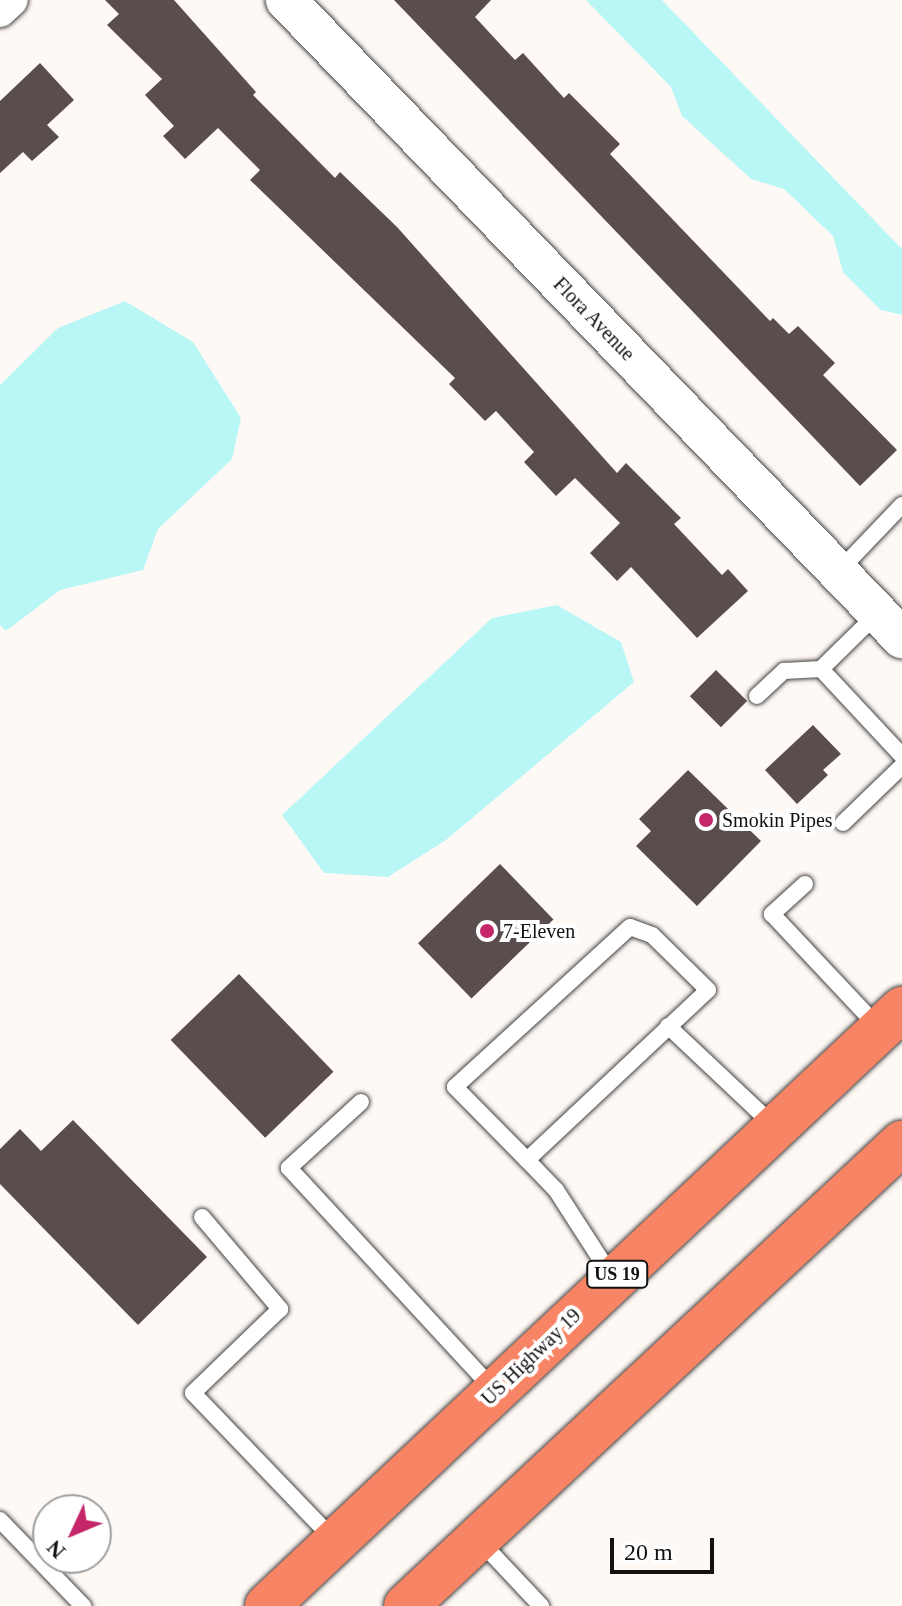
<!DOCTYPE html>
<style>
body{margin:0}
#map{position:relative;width:902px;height:1606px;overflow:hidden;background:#fff9f5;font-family:"Times New Roman",serif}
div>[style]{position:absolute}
.water>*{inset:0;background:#b9f7f7}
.building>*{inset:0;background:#5a4d4d;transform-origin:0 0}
.roads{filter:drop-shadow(0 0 2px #444) drop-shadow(0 0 2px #444)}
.service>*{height:16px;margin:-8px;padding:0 8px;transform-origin:8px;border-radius:8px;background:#fff}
.minor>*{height:32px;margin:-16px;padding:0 16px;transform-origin:16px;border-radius:16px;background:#fff}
.tertiary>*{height:40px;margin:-20px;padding:0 20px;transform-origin:20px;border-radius:20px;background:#fff}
.trunk>*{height:44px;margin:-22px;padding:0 22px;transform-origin:22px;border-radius:22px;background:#f78464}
.dots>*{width:22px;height:22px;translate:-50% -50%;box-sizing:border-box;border:4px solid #fff;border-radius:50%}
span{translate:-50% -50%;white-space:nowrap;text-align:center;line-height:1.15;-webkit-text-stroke:8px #fff;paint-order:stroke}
.shield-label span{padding:2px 6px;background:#fff;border:2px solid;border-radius:6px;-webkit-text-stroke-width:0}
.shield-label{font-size:18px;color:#111;font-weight:700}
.street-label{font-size:20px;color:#111}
.poi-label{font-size:20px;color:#111}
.left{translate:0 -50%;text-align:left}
.north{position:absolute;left:32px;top:1494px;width:80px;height:80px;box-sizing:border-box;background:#fff;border:2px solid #a0a0a0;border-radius:50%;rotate:226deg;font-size:22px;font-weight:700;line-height:32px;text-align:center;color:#111}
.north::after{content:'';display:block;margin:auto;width:28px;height:36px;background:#c42669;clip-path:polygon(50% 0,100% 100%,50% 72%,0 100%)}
.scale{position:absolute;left:610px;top:1538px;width:104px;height:36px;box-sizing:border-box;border:4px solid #111;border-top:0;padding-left:10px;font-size:24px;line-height:28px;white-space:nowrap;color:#111;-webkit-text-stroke:6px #fff;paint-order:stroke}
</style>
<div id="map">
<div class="water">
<i style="clip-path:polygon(586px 0,662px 0,902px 249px,902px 315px,881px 310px,843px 272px,833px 236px,784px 189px,751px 179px,682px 116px,671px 87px)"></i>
<i style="clip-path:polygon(125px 301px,193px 342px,241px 418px,232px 459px,158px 529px,143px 570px,60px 590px,6px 631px,0 625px,0 385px,58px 328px)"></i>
<i style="clip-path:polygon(557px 605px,621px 642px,634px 682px,446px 840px,388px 877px,324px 873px,282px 815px,492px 618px)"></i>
</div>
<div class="building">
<i style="clip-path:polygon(105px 0,174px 0,256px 92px,253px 95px,335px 178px,340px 172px,397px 227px,617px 473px,626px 463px,681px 518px,674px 524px,722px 575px,728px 569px,748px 591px,697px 638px,631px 567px,617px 581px,590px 553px,620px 523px,575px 478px,556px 496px,524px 462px,534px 452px,496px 411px,485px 421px,449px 384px,455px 378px,250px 180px,260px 170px,218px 128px,185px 159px,163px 136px,174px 126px,145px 95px,162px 79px,107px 25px,119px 14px)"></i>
<i style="clip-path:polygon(394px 0,491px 0,475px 17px,515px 60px,523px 53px,564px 98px,569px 93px,620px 144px,610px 154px,770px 321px,773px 318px,789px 334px,798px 326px,835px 363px,823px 375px,897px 450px,860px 486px)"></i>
<i style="clip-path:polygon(40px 63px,74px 100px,47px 125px,59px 137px,32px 161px,23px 152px,0 173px,0 101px)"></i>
<i style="left:716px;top:670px;width:44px;height:37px;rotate:45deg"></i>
<i style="clip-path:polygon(813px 725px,841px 754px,823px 770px,828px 775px,797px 804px,765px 770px)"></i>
<i style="clip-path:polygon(688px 770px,761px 841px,697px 906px,636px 846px,651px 831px,639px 819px)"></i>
<i style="left:500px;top:864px;width:77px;height:114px;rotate:46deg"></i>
<i style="left:239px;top:974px;width:136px;height:95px;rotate:46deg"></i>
<i style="clip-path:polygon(73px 1120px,207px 1257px,138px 1325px,0 1184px,0 1149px,20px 1129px,41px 1151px)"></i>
</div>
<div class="roads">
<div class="service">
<i style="left:838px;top:572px;width:93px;rotate:-46.3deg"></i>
<i style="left:821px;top:669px;width:119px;rotate:47deg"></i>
<i style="left:757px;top:696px;width:37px;rotate:-43deg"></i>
<i style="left:784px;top:671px;width:37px;rotate:-3deg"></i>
<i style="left:821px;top:669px;width:78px;rotate:-44.5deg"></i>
<i style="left:843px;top:823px;width:82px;rotate:-44deg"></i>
<i style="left:805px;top:884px;width:45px;rotate:137.7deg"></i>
<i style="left:772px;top:914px;width:156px;rotate:46.8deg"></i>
<i style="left:668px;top:1026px;width:146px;rotate:43.3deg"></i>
<i style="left:361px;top:1102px;width:98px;rotate:137.5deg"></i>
<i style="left:289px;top:1168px;width:302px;rotate:47.3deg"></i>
<i style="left:527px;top:1160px;width:248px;rotate:-43.2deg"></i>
<i style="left:708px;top:990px;width:78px;rotate:-135.5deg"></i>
<i style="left:652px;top:935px;width:23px;rotate:-160deg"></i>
<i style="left:630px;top:927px;width:237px;rotate:137.6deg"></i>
<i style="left:455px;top:1087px;width:103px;rotate:45.4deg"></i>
<i style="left:527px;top:1160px;width:42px;rotate:46deg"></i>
<i style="left:556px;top:1190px;width:103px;rotate:57.2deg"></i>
<i style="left:202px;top:1217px;width:121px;rotate:49.7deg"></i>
<i style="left:280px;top:1309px;width:121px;rotate:136deg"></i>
<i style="left:193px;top:1393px;width:202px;rotate:46.2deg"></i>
<i style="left:0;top:1520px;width:120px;rotate:46deg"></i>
<i style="left:479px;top:1540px;width:91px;rotate:46.8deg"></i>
</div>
<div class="minor">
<i style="left:0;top:11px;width:16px;rotate:-43deg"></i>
</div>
<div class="tertiary">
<i style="left:286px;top:0;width:887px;rotate:46.01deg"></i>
</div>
<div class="trunk">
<i style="left:267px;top:1606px;width:872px;rotate:-43.23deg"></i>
<i style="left:406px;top:1606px;width:679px;rotate:-43.03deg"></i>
</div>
</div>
<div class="dots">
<i style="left:706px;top:820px;background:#c42669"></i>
<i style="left:487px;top:931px;background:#c42669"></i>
</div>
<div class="shield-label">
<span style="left:617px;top:1274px">US 19</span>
</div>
<div class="street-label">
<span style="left:594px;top:319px;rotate:46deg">Flora Avenue</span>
<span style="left:531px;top:1357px;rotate:-44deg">US Highway 19</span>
</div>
<div class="poi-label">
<span class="left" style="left:722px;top:820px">Smokin Pipes</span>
<span class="left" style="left:503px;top:931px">7-Eleven</span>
</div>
<div class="north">N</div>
<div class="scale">20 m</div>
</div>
